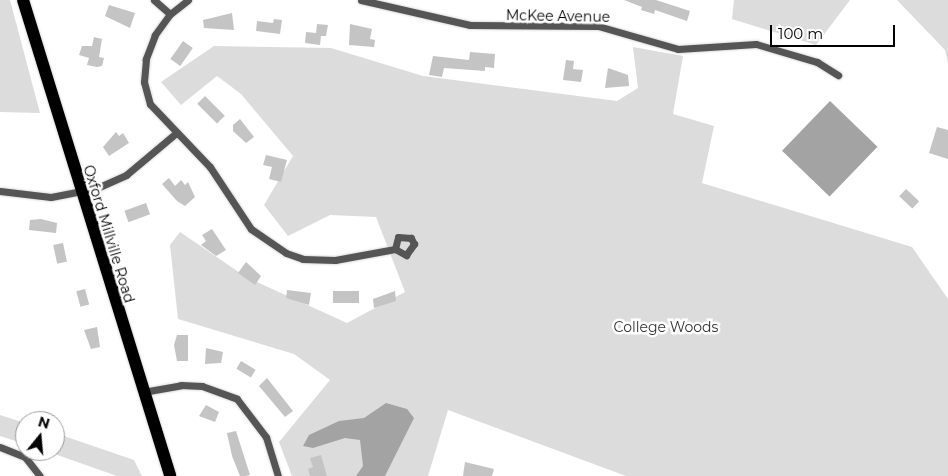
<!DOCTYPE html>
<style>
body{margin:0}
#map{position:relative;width:948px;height:476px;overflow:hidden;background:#fff;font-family:Montserrat,sans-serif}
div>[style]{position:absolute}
.green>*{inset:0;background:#dcdcdc}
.water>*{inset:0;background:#a3a3a3;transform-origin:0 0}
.building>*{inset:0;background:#c4c4c4;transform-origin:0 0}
.roads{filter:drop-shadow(0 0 1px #dbdbdb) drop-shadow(0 0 1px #dbdbdb)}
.street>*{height:7px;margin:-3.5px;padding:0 3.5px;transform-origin:3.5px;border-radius:3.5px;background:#555}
.highway>*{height:12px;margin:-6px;padding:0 6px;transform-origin:6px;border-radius:6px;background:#000}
span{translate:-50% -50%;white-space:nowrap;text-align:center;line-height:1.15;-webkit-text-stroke:5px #fff;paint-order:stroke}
.street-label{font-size:14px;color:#000}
.park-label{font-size:14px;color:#333}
.north{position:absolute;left:15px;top:411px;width:50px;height:50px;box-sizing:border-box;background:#fff;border:1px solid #999;border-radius:50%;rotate:17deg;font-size:14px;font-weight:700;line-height:20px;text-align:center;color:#000}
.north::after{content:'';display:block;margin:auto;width:18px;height:22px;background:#000;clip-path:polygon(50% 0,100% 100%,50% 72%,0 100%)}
.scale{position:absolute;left:770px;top:25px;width:125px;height:22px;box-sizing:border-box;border:2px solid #000;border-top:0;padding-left:6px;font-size:15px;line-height:18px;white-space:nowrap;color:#000;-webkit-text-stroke:4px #fff;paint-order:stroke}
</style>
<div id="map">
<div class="green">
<i style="clip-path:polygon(0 0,10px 0,40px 113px,0 112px)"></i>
<i style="clip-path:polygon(734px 0,850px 0,816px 45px,732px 19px)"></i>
<i style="clip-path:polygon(897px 0,948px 0,948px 63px,945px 50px)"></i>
<i style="clip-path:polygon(214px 46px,331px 48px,423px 76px,617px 101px,638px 88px,633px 47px,683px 56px,673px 114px,714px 126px,702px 183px,912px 247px,948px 299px,948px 476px,626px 476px,448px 410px,428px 476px,292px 476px,279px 442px,330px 380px,294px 354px,178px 319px,170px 245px,180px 232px,246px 277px,347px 323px,405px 292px,376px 217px,330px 215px,288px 236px,264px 205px,293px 156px,241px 94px,217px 76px,181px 105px,161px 82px)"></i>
<i style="clip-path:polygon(0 415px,25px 423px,25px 444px,0 436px)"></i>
<i style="clip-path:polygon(55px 433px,134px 460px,142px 476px,117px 476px,46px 451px,55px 451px)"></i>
</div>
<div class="water">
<i style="left:830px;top:101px;width:66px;height:69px;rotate:44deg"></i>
<i style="clip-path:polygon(386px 403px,407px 409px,414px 418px,385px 476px,356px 476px,363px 466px,360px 440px,345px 438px,313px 448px,303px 446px,309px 435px,339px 421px,364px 418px)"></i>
</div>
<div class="building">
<i style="clip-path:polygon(624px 0,656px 0,690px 11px,687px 21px,655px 10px,654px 14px,641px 10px,642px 7px)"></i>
<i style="clip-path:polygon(109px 5px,135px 13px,130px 28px,105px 16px)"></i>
<i style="clip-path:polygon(232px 13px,234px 30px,204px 28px,203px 20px)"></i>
<i style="clip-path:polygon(274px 19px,282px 20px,280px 34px,256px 31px,257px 21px,273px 23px)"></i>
<i style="clip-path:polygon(317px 24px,328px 25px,326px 36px,321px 36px,320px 45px,305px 43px,306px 32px,316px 33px)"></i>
<i style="clip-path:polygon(350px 24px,372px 29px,370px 39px,375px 40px,374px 47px,349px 45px)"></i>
<i style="clip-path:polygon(94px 37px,102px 39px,99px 57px,104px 58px,102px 66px,97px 67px,87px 65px,89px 58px,79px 55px,82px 46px,92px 46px)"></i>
<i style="left:183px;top:41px;width:12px;height:22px;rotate:35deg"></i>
<i style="clip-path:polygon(470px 52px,495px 54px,494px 68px,485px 67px,485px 71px,444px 68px,442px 77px,429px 75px,433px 56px,469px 60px)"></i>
<i style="clip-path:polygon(566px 60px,574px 61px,573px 69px,583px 70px,581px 82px,563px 80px)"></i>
<i style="clip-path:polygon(608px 68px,628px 75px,629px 86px,605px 88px)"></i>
<i style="left:205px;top:96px;width:28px;height:11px;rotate:45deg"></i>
<i style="clip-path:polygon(240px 119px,254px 137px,246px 143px,233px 131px,233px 125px)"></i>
<i style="clip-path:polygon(937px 127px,948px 130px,948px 159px,929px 153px)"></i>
<i style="clip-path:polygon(116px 132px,119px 136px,123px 133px,129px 143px,109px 156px,103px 147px)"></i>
<i style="clip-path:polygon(266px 155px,287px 160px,281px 182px,269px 179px,272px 167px,263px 165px)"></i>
<i style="clip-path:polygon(169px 178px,175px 186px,181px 180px,185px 185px,188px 182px,195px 197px,185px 206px,177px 201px,162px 184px)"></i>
<i style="left:906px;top:189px;width:18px;height:10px;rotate:43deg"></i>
<i style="left:146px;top:203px;width:12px;height:23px;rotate:70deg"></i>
<i style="clip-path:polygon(41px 219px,57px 223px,56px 233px,29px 230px,30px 220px)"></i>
<i style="clip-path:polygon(212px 229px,226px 250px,216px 256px,201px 245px,206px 241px,202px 235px)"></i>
<i style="left:63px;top:243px;width:19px;height:10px;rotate:78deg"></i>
<i style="clip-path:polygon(246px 262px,261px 276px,255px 285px,238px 273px)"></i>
<i style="left:85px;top:289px;width:16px;height:9px;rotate:75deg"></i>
<i style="clip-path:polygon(287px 290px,311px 293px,309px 305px,286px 298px)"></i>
<i style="left:359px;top:291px;width:12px;height:26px;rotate:90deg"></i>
<i style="clip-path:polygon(395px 291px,396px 301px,374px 308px,373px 299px)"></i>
<i style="clip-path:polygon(97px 327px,100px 347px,91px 349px,84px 330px)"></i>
<i style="clip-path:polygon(177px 335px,188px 335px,188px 361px,177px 361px,174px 345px)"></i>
<i style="clip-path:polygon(206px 348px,223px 352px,221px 363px,205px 364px)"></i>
<i style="left:241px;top:361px;width:17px;height:9px;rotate:31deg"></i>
<i style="clip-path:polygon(267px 378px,293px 411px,285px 417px,259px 386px)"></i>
<i style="clip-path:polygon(206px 405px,219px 412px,215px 422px,199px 416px)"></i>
<i style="clip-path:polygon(236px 431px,250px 475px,246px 476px,240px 476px,232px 456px,227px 433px)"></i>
<i style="clip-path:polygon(321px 455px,327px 476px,310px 476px,308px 469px,313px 467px,310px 458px)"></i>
<i style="clip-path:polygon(465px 462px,494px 469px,492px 476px,463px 476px)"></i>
</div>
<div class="roads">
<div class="street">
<i style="left:154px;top:0;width:21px;rotate:41deg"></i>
<i style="left:188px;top:0;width:23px;rotate:142deg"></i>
<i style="left:170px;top:14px;width:26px;rotate:126deg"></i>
<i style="left:155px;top:35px;width:26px;rotate:111deg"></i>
<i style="left:146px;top:59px;width:23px;rotate:95deg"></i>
<i style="left:144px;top:82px;width:23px;rotate:75deg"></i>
<i style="left:150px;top:104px;width:87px;rotate:46.4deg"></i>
<i style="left:210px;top:167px;width:74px;rotate:56.5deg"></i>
<i style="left:251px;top:229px;width:42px;rotate:34.4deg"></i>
<i style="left:286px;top:253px;width:18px;rotate:19deg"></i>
<i style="left:303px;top:259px;width:32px;rotate:2deg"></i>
<i style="left:335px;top:260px;width:61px;rotate:-10.4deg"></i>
<i style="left:395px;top:249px;width:13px;rotate:29deg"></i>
<i style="left:406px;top:255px;width:14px;rotate:-54deg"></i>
<i style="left:414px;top:244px;width:7px;rotate:-117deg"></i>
<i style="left:411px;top:238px;width:13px;rotate:-176deg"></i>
<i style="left:398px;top:237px;width:12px;rotate:104deg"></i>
<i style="left:361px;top:0;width:112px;rotate:12.9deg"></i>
<i style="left:470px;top:25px;width:128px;rotate:0.4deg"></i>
<i style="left:598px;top:26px;width:83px;rotate:16deg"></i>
<i style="left:678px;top:49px;width:78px;rotate:-3.7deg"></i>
<i style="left:756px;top:44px;width:64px;rotate:16.4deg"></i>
<i style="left:817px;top:62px;width:25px;rotate:32deg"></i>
<i style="left:0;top:191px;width:51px;rotate:6.7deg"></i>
<i style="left:51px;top:197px;width:47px;rotate:-11.1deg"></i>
<i style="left:97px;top:188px;width:32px;rotate:-24deg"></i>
<i style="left:126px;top:175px;width:65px;rotate:-40deg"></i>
<i style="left:143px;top:392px;width:39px;rotate:-10deg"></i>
<i style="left:181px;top:385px;width:21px;rotate:3deg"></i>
<i style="left:202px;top:386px;width:37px;rotate:20deg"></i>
<i style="left:237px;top:399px;width:48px;rotate:52.7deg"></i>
<i style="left:266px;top:437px;width:41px;rotate:72.9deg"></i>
<i style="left:0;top:447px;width:27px;rotate:22deg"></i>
<i style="left:25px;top:457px;width:24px;rotate:52deg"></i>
</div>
<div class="highway">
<i style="left:23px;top:0;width:498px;rotate:72.8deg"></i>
</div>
</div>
<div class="street-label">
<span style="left:558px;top:16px;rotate:1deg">McKee Avenue</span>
<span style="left:109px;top:234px;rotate:73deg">Oxford Millville Road</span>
</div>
<div class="park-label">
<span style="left:666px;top:327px">College Woods</span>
</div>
<div class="north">N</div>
<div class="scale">100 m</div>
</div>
